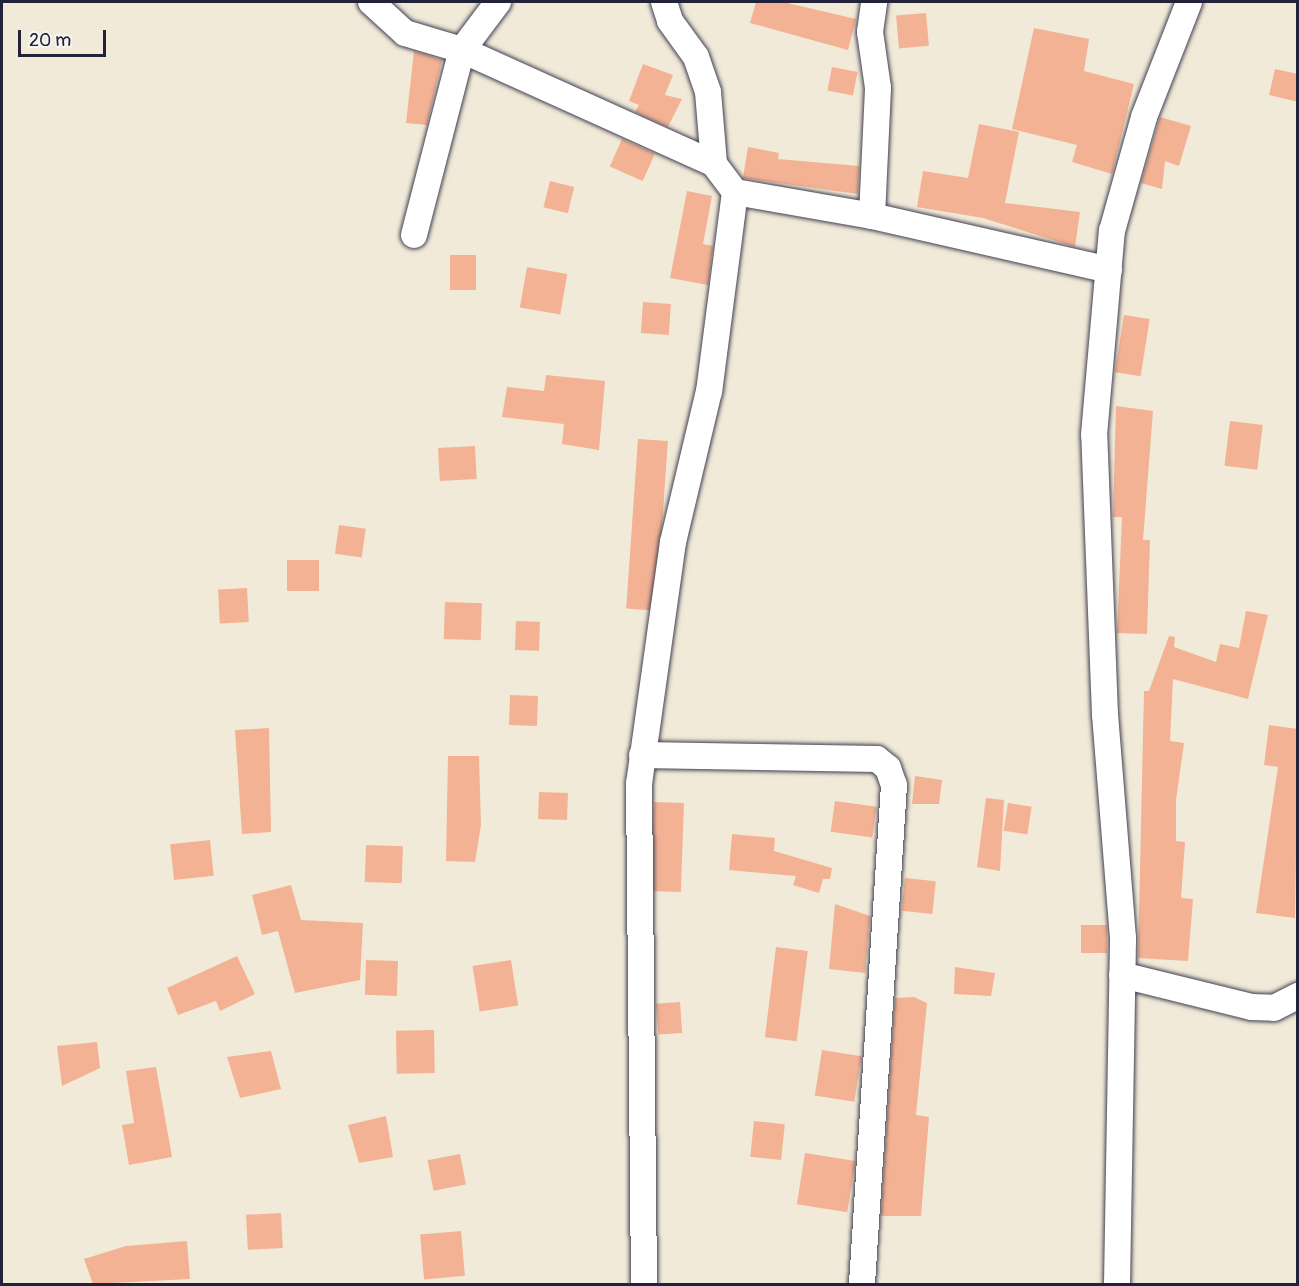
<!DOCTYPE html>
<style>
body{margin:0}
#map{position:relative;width:1299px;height:1286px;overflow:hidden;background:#f2ead8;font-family:Pangolin,sans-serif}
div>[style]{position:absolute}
.building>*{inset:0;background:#f3b294;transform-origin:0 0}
.roads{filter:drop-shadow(0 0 2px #414053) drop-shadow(0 0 2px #414053)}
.street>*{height:26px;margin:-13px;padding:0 13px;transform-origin:13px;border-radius:13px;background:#fff}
span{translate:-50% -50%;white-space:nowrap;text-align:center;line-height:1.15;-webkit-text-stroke:4.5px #f6f6f2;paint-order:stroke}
.frame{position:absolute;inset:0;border:3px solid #22223b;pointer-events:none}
.scale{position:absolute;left:18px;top:30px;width:88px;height:27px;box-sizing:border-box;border:3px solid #22223b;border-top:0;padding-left:8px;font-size:18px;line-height:21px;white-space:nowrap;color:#22223b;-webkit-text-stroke:4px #f6f6f2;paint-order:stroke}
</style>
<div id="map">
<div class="building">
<i style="clip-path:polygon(756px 2px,783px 2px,856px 19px,848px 50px,750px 23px)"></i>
<i style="left:926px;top:13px;width:33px;height:30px;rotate:85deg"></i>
<i style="clip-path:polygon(1034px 28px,1089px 39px,1084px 71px,1134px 84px,1112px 174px,1072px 162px,1077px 145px,1012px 129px)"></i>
<i style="clip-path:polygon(414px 51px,442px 60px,427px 125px,406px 123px)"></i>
<i style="clip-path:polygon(643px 64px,673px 75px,665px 95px,682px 99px,668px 127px,635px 112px,639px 105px,629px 101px)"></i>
<i style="left:832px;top:67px;width:26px;height:24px;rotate:11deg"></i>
<i style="clip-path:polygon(1275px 69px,1298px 74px,1298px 102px,1269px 95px)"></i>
<i style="clip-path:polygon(1160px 117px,1191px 126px,1179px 166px,1165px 161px,1162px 189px,1141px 183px)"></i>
<i style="clip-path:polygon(979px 124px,1019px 132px,1005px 203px,1080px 212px,1075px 247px,983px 218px,917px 207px,923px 171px,968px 178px)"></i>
<i style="left:622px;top:139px;width:36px;height:30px;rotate:24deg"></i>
<i style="clip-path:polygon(748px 147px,779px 153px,778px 159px,859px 166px,858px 194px,743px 178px)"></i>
<i style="left:550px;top:181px;width:25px;height:27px;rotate:14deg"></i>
<i style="clip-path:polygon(687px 191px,712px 196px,703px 244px,713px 246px,708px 285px,670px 278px)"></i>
<i style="left:450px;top:255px;width:26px;height:35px"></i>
<i style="left:527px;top:267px;width:41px;height:41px;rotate:10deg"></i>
<i style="left:643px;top:302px;width:28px;height:31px;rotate:4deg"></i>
<i style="left:1124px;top:315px;width:26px;height:58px;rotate:9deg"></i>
<i style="clip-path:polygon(546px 375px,605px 381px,599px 450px,562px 444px,564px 424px,502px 417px,507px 387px,544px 391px)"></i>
<i style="clip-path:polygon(1116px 406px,1153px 411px,1143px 540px,1150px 540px,1147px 634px,1117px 633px,1122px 517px,1113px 517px)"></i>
<i style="left:1230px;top:421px;width:33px;height:45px;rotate:7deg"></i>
<i style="left:638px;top:439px;width:30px;height:170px;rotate:4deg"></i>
<i style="left:475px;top:446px;width:33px;height:37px;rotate:87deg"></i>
<i style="left:339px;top:525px;width:27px;height:29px;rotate:8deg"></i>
<i style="left:287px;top:560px;width:32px;height:31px"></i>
<i style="left:247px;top:588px;width:34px;height:29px;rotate:87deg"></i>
<i style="left:445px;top:602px;width:37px;height:37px;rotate:2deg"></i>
<i style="clip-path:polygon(1246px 611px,1268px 615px,1248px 699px,1173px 679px,1170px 741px,1184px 743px,1176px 800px,1176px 841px,1185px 842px,1181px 898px,1193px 899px,1188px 961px,1138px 958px,1144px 691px,1149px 691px,1169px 636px,1175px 637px,1174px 647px,1216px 662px,1220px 644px,1239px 648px)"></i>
<i style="left:516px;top:621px;width:24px;height:29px;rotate:2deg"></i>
<i style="left:510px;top:695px;width:28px;height:30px;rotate:2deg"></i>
<i style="clip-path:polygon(1269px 725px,1298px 729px,1295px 918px,1256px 913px,1278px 767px,1264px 765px)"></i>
<i style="clip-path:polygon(269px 728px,271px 832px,242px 834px,235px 730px)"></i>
<i style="clip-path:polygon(448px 756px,479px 756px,481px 825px,475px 862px,446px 861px)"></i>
<i style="clip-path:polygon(915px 776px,942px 780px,939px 804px,912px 804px)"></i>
<i style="left:539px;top:792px;width:29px;height:27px;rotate:2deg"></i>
<i style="clip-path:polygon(986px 798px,1004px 800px,1000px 871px,977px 867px)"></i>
<i style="left:835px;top:801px;width:42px;height:31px;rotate:8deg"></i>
<i style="left:654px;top:802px;width:30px;height:89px;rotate:2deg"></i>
<i style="left:1008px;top:803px;width:24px;height:28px;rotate:9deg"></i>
<i style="clip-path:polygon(732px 834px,775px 838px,774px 851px,832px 868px,830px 879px,823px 879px,819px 893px,793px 885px,796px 876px,729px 870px)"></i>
<i style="left:210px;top:840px;width:36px;height:40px;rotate:84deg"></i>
<i style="left:366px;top:845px;width:37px;height:37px;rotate:2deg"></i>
<i style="left:905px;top:878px;width:31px;height:33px;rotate:6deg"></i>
<i style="clip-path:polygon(291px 885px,301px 920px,363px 923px,360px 980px,295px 993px,278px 931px,262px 935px,252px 895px)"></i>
<i style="clip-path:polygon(835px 904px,870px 916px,865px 973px,829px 969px)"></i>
<i style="left:1081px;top:925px;width:26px;height:28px"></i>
<i style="left:776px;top:947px;width:32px;height:91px;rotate:7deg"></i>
<i style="clip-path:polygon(237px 956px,255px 994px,220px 1011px,216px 1001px,178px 1015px,167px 988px)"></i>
<i style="left:511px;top:960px;width:46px;height:39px;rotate:81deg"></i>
<i style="left:398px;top:961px;width:35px;height:32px;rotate:92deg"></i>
<i style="clip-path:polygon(955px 967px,995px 973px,991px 996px,954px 994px)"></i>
<i style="clip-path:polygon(914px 997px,927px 1003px,916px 1115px,929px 1117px,921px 1216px,881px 1216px,895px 998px)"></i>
<i style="left:680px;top:1002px;width:31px;height:24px;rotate:86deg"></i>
<i style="left:434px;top:1030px;width:43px;height:38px;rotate:89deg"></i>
<i style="clip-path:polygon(97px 1042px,100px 1068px,62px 1086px,57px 1046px)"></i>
<i style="left:822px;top:1050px;width:40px;height:46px;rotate:9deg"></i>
<i style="clip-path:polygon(271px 1051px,281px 1089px,240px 1098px,227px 1057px)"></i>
<i style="clip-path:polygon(156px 1067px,172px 1157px,129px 1165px,122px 1125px,134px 1123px,126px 1071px)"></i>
<i style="clip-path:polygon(386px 1116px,393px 1157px,359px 1163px,348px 1125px)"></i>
<i style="left:754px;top:1121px;width:31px;height:36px;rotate:6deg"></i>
<i style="left:805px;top:1153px;width:51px;height:52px;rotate:9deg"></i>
<i style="left:460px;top:1154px;width:31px;height:33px;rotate:79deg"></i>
<i style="left:281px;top:1213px;width:35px;height:35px;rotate:87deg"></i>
<i style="left:461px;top:1231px;width:45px;height:41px;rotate:85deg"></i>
<i style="clip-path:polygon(187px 1241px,190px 1279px,93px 1284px,84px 1259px,126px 1246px)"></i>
</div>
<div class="roads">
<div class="street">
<i style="left:371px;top:2px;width:46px;rotate:42.4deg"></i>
<i style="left:405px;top:33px;width:59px;rotate:16.6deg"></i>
<i style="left:462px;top:50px;width:277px;rotate:24.3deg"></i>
<i style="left:714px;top:164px;width:35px;rotate:53deg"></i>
<i style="left:735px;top:192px;width:201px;rotate:97.4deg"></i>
<i style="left:709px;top:391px;width:155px;rotate:103.4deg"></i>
<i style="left:673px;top:542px;width:243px;rotate:98deg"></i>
<i style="left:639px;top:783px;width:501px;rotate:89.43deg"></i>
<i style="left:664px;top:2px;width:20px;rotate:72deg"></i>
<i style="left:670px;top:21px;width:44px;rotate:54.2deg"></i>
<i style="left:696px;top:57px;width:37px;rotate:71deg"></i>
<i style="left:708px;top:92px;width:72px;rotate:85.2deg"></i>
<i style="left:735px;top:192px;width:139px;rotate:9.9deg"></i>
<i style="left:872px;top:216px;width:243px;rotate:12.8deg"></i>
<i style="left:872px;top:216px;width:128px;rotate:-87.3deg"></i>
<i style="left:878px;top:88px;width:57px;rotate:-98.1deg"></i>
<i style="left:870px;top:32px;width:30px;rotate:-82deg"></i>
<i style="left:414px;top:235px;width:191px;rotate:-75.5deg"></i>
<i style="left:462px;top:50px;width:60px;rotate:-53.1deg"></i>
<i style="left:642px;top:755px;width:235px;rotate:1deg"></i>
<i style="left:877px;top:759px;width:14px;rotate:39deg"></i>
<i style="left:888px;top:768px;width:18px;rotate:71deg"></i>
<i style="left:894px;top:785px;width:500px;rotate:93.67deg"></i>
<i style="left:1122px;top:975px;width:133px;rotate:13.9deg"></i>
<i style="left:1251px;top:1007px;width:23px;rotate:2deg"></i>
<i style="left:1274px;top:1008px;width:27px;rotate:-27deg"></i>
<i style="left:1117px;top:1284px;width:346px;rotate:-89deg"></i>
<i style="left:1123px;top:938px;width:224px;rotate:-94.6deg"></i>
<i style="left:1105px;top:715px;width:280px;rotate:-92.2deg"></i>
<i style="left:1094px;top:435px;width:205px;rotate:-85deg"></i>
<i style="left:1112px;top:231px;width:118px;rotate:-74.3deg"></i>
<i style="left:1144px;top:117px;width:123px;rotate:-68.6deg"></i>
</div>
</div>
<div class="frame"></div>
<div class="scale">20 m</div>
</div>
